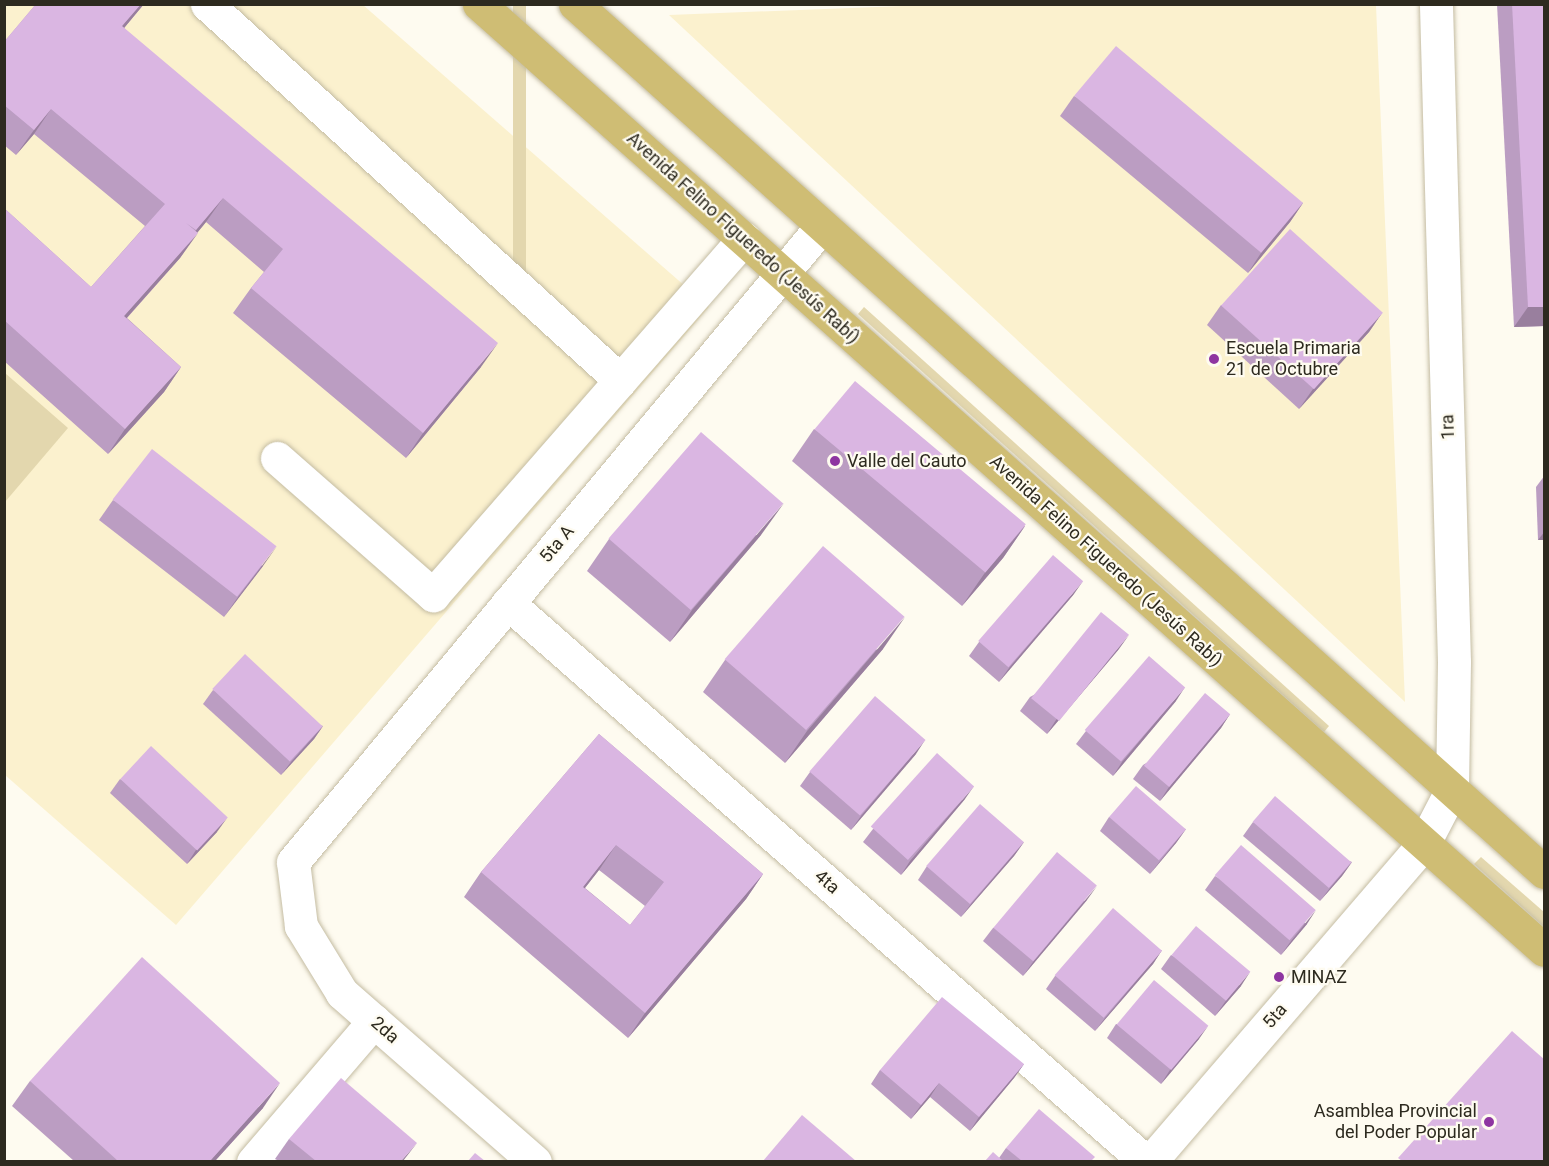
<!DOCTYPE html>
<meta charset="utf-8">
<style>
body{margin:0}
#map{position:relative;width:1549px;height:1166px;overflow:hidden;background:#fefbf0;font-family:Roboto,sans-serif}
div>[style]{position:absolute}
.built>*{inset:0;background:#fbf1ce}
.green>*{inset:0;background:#e3d7ae;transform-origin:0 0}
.roads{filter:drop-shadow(0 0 2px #c4bca2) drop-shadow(0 0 2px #c4bca2)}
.minor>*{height:33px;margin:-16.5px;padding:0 16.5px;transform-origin:16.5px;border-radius:16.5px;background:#fff}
.major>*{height:33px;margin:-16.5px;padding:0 16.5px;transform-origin:16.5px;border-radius:16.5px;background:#cfbd74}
.wall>*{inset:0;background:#bb9dc2}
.shaded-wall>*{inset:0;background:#997f9e}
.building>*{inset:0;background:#dab6e2;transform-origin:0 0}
.dots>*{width:16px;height:16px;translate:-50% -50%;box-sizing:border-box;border:3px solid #fefbf0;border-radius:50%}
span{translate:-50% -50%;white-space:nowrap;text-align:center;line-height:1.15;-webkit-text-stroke:4.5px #fefbf0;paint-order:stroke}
.street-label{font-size:18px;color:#2d2a1f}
.poi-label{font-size:18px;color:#2d2a1f}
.left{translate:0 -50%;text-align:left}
.right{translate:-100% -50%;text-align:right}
.frame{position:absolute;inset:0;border:6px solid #2d2a1f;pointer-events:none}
</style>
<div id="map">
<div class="built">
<i style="clip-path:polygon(953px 4px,1376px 5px,1405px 702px,669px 15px)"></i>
<i style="clip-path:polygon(5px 5px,363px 5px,709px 307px,176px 925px,5px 775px)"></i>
</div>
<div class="green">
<i style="left:513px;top:5px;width:13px;height:292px"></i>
<i style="clip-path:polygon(864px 307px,1329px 726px,1324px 732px,858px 314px)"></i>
<i style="clip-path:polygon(5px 373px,68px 428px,5px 502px)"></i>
<i style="clip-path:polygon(1481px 857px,1544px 912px,1544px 927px,1474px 864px)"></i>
</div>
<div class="roads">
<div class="minor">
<i style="left:207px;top:4px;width:559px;rotate:42.32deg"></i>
<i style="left:277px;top:458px;width:208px;rotate:41.3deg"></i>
<i style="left:433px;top:595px;width:473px;rotate:-48.9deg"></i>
<i style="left:508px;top:603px;width:848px;rotate:41.22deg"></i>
<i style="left:253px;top:1162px;width:186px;rotate:-49.4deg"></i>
<i style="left:535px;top:1162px;width:257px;rotate:-138.8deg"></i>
<i style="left:342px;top:993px;width:79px;rotate:-121.5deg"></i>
<i style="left:301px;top:926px;width:64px;rotate:-97.1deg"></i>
<i style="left:293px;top:862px;width:827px;rotate:-50.25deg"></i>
<i style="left:1150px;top:1162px;width:421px;rotate:-49.3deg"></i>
<i style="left:1424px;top:843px;width:61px;rotate:-62.6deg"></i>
<i style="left:1452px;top:789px;width:127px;rotate:-89.1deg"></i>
<i style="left:1454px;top:662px;width:658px;rotate:-91.57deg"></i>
</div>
<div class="major">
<i style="left:479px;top:4px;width:1424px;rotate:41.61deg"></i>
<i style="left:575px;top:4px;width:1301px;rotate:41.85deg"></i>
</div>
</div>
<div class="wall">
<i style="clip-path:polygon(36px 4px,144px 4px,124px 28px,481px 367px,406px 458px,233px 313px,251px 288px,264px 272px,206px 222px,197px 233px,180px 258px,127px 318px,181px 367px,164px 392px,108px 454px,4px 361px,4px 208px,91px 287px,145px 226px,34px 134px,16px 155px,4px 145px,4px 42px)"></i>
<i style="clip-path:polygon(1497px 4px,1545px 4px,1545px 326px,1514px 327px)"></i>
<i style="clip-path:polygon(1074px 96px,1303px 203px,1290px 222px,1248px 273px,1060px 116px)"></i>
<i style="clip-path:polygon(1221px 305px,1382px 313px,1369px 332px,1299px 409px,1207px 325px)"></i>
<i style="clip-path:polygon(814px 429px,1025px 526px,1003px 558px,962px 606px,792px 461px)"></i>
<i style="clip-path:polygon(1545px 475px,1545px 540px,1538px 540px,1536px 487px)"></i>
<i style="clip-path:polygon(113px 500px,263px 566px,224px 617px,99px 520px)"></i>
<i style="clip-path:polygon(761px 535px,670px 642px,587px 571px,609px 539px)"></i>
<i style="clip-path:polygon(1074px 594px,999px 682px,969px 656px,979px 642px)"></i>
<i style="clip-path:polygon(883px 649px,785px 763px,703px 692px,725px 660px)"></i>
<i style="clip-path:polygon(1119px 649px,1047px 734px,1020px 711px,1030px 697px)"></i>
<i style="clip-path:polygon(213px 690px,323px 726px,314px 739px,281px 775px,203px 704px)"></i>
<i style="clip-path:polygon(1176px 701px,1113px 776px,1076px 744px,1086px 731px)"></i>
<i style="clip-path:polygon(1230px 714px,1221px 728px,1160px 801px,1133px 779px,1143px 765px)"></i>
<i style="clip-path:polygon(evenodd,599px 734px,763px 874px,746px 899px,628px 1038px,464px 897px,481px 872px,599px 734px,599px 870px,645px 906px,630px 925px,585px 888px,599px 870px)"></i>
<i style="clip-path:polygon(916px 754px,851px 830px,800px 786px,810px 772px)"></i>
<i style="clip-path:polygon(120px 779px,217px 832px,187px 864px,110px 793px)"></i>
<i style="clip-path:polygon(965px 799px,901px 875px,863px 842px,873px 829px)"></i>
<i style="clip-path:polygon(1109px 817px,1186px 829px,1176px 843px,1150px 874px,1100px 831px)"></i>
<i style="clip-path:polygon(1253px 822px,1352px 862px,1342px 876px,1320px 901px,1243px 836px)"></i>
<i style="clip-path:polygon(1024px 842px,1014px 856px,961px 917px,918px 880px,927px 866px)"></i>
<i style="clip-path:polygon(1215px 876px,1307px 924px,1281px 955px,1205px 890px)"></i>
<i style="clip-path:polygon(1087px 900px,1023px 976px,983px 941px,993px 928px)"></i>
<i style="clip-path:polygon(1162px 950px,1153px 964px,1095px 1031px,1046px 989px,1055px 976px)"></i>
<i style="clip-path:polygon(1171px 955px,1241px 986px,1215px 1016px,1161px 969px)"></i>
<i style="clip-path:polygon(1116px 1024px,1199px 1039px,1161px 1084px,1107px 1038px)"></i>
<i style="clip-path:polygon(1024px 1064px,1014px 1078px,970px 1131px,930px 1097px,911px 1119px,871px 1084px,880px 1070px)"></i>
<i style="clip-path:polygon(30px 1081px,263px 1108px,215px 1161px,74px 1161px,12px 1106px)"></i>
<i style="clip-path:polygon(289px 1139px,403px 1161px,279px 1161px,275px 1159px)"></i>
<i style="clip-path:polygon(1006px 1148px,1092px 1161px,985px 1161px,999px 1158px)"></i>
</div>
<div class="shaded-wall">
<i style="clip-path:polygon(141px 4px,144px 4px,105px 51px,122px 26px)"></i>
<i style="clip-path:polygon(51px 109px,34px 134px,16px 155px,34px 130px)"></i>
<i style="clip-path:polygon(223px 198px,206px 222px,179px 255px,196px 230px)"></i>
<i style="clip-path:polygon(1303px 203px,1290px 222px,1248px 273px,1261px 253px)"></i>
<i style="clip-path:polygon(198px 233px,180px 258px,107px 340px,124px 316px)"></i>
<i style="clip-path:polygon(1528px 307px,1545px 307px,1545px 326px,1514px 327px)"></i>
<i style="clip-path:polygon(1382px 313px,1369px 332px,1299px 409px,1313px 389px)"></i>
<i style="clip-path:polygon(498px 343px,481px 367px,406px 458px,423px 433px)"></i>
<i style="clip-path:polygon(181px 367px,164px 392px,108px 454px,125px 429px)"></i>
<i style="clip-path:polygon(784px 503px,761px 535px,670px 642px,692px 610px)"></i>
<i style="clip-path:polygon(1025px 526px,1003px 558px,962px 606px,984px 574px)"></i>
<i style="clip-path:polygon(1545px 531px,1545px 540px,1538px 540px)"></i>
<i style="clip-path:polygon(277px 546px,263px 566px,224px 617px,238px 597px)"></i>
<i style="clip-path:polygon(1083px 581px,1074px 594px,999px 682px,1009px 668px)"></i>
<i style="clip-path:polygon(905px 617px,883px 649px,785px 763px,807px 731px)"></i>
<i style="clip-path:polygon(1129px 635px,1119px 649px,1047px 734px,1056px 720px)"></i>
<i style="clip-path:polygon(1185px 687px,1176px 701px,1113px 776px,1122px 762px)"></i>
<i style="clip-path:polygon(1230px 714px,1221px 728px,1160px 801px,1169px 787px)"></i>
<i style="clip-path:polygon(323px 726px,314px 739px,281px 775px,291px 762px)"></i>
<i style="clip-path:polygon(925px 740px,916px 754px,851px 830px,861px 816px)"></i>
<i style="clip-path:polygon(974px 786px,965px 799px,901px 875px,910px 861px)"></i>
<i style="clip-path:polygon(227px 818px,217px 832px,187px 864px,196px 850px)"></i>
<i style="clip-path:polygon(1186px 829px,1176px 843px,1150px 874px,1160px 861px)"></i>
<i style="clip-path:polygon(1024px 842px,1014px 856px,961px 917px,971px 904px)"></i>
<i style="clip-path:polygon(616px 845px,599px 870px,566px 912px,583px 887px)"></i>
<i style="clip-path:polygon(1352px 862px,1342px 876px,1320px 901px,1330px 888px)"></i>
<i style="clip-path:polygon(763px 874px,746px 899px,628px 1038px,645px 1013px)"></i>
<i style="clip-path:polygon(1097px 886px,1087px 900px,1023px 976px,1033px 962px)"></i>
<i style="clip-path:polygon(1316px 910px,1307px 924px,1281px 955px,1291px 941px)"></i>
<i style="clip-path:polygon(1162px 950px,1153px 964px,1095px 1031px,1105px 1018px)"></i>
<i style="clip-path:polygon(1250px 972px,1241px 986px,1215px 1016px,1225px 1002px)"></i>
<i style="clip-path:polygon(1208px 1026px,1199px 1039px,1161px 1084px,1170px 1070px)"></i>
<i style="clip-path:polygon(1024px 1064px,1014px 1078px,970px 1131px,979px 1117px)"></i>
<i style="clip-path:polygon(280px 1083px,263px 1108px,215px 1161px,210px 1161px)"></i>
<i style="clip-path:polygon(939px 1083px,930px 1097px,911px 1119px,921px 1105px)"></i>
<i style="clip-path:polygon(417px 1143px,403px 1161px,401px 1161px)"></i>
</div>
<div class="building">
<i style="clip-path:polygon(36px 4px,141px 4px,122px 26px,498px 343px,423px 433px,251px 288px,283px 249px,223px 198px,196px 230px,186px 223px,198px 233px,124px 316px,181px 367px,125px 429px,4px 320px,4px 208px,91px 287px,165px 204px,51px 109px,34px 130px,4px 105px,4px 42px)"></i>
<i style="clip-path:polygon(1512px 4px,1545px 4px,1545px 307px,1528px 307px)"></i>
<i style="left:1116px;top:46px;width:244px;height:65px;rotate:40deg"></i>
<i style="left:1290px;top:229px;width:125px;height:103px;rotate:42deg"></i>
<i style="left:855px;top:381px;width:223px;height:63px;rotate:40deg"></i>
<i style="left:701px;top:432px;width:109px;height:141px;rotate:41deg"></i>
<i style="left:152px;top:449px;width:158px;height:64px;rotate:38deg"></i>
<i style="left:823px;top:546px;width:108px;height:150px;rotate:41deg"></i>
<i style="left:1053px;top:555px;width:40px;height:114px;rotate:41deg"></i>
<i style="left:1101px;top:612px;width:36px;height:111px;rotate:39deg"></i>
<i style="left:245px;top:654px;width:106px;height:48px;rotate:43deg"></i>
<i style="left:1149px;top:656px;width:48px;height:98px;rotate:41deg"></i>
<i style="left:1205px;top:693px;width:33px;height:95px;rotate:40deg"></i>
<i style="left:875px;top:696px;width:67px;height:100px;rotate:41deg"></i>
<i style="clip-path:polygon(evenodd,599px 734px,763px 874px,645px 1013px,481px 872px,599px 734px,616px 845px,664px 882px,630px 925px,583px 887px,616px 845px)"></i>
<i style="left:151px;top:746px;width:105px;height:45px;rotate:43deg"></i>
<i style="left:937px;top:753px;width:50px;height:99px;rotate:42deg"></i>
<i style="left:1136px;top:786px;width:66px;height:41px;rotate:41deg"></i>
<i style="left:1275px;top:796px;width:101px;height:34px;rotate:41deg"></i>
<i style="left:980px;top:804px;width:58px;height:82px;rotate:41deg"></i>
<i style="left:1241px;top:845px;width:99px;height:40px;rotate:41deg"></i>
<i style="left:1057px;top:852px;width:52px;height:99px;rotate:40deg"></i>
<i style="left:1113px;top:908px;width:65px;height:89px;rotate:41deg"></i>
<i style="left:1196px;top:926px;width:71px;height:38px;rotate:40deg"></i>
<i style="clip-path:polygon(142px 957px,280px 1083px,210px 1161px,118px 1161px,30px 1081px)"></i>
<i style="left:1154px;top:980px;width:71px;height:58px;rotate:40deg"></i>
<i style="clip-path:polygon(942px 997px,1024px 1064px,979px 1117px,939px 1083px,921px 1105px,880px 1070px)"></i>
<i style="clip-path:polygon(1512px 1031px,1545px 1060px,1545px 1161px,1402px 1161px,1398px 1158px)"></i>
<i style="clip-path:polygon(341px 1078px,417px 1143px,401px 1161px,316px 1161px,289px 1139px)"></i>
<i style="clip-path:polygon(1039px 1109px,1095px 1157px,1091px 1161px,1022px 1161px,1006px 1148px)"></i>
<i style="clip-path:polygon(802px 1115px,856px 1161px,763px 1161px)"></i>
<i style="clip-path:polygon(993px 1152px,1003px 1161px,985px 1161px)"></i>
<i style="clip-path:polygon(475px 1153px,485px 1161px,468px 1161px)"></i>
</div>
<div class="dots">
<i style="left:1214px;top:359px;background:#8e35a1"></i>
<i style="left:835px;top:461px;background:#8e35a1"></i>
<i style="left:1279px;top:977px;background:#8e35a1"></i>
<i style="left:1489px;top:1122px;background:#8e35a1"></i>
</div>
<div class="street-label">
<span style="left:743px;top:238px;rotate:42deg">Avenida Felino Figueredo (Jesús Rabí)</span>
<span style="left:1448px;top:427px;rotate:-92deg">1ra</span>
<span style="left:557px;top:544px;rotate:-50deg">5ta A</span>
<span style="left:1106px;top:561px;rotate:42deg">Avenida Felino Figueredo (Jesús Rabí)</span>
<span style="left:827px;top:882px;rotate:41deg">4ta</span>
<span style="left:1275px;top:1016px;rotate:-49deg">5ta</span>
<span style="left:385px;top:1030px;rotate:41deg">2da</span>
</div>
<div class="poi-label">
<span class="left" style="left:1226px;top:359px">Escuela Primaria<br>21 de Octubre</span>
<span class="left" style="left:847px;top:461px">Valle del Cauto</span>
<span class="left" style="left:1291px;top:977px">MINAZ</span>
<span class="right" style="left:1477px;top:1122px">Asamblea Provincial<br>del Poder Popular</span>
</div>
<div class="frame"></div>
</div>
